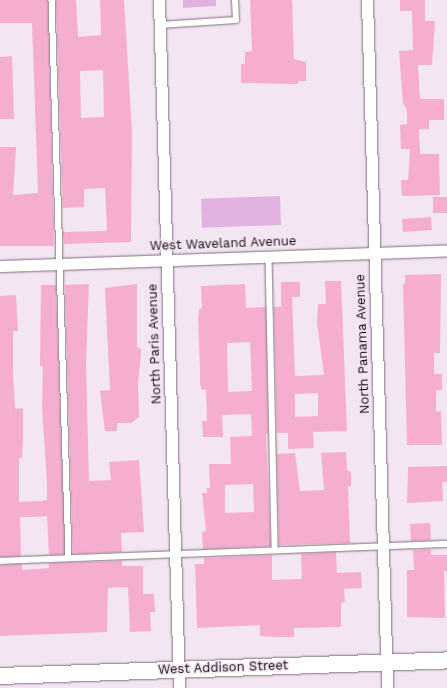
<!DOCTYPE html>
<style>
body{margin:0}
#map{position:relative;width:447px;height:688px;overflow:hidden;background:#f4e5f3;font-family:"Work Sans",sans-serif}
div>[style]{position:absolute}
.green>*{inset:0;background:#e1b2df;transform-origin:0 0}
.building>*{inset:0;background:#f6aed0;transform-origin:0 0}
.roads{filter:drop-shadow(0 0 1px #7d707c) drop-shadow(0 0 1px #7d707c)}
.lane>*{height:5.5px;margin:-2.75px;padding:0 2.75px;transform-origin:2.75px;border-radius:2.75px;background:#fff}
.street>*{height:11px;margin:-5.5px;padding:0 5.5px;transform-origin:5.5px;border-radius:5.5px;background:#fff}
.secondary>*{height:16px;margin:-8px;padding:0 8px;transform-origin:8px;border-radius:8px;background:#fff}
span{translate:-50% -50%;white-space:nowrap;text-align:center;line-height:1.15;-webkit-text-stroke:3px #f4e5f3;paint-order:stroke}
.street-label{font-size:13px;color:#140f13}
</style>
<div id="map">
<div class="green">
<i style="clip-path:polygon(183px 0,216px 0,216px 6px,183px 8px)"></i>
<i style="left:280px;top:196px;width:29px;height:79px;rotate:88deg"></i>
</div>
<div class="building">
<i style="clip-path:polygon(0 0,48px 0,54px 246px,0 246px,0 147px,16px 147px,13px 195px,38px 193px,32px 23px,0 23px)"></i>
<i style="clip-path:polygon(evenodd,56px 0,76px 0,78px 37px,101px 35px,100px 0,124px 0,132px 132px,131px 242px,64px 244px,63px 232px,106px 231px,107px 228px,105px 188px,84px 189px,84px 207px,63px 208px,56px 0,103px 70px,104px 117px,81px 118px,80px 71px,103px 70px)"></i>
<i style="clip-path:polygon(250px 0,292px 0,294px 59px,306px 62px,306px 81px,298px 81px,298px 84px,241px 83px,241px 64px,245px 64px,245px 52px,252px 51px)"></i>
<i style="clip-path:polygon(400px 0,425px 0,425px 21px,435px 21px,432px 65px,418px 65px,420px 99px,444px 99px,444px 120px,429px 120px,429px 129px,419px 129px,420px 154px,439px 154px,440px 195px,402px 196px,401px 180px,408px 180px,410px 149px,401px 149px,400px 125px,407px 124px,407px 110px,403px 103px,399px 51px,413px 50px,412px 11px,400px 11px)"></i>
<i style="clip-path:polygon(12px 56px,14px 119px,0 119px,0 57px)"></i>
<i style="left:433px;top:197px;width:14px;height:16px"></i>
<i style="left:431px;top:217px;width:13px;height:29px;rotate:86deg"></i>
<i style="clip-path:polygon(441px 274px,440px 353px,434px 353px,434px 374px,442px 374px,442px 390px,436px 390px,436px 412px,441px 411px,442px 445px,407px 445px,403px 284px,405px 284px,405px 275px)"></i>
<i style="clip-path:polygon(evenodd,325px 281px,341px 281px,347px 431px,313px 432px,314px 448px,288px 449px,288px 433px,277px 433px,274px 307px,281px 307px,281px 282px,300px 282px,300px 297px,292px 297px,295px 376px,324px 375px,317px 323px,318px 304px,326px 304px,325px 281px,318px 393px,318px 416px,295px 417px,295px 394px,318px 393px)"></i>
<i style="clip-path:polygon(89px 284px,86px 363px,89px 481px,111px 480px,109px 462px,139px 460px,144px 532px,121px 533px,122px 552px,73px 554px,65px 285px)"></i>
<i style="clip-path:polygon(137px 284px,137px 347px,141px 349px,141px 355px,138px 383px,139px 417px,131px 423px,117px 423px,117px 431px,105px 431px,100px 391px,110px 390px,105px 288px)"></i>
<i style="clip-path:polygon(evenodd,245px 284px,246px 308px,266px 307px,268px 433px,266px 434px,271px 546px,203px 549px,202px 532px,206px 531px,202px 493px,207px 493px,207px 488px,210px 488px,209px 464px,231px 464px,230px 437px,252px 436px,251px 414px,222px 415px,223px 437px,203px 437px,202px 421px,207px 421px,206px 389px,202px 390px,200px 384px,200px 370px,198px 318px,199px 309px,202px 308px,201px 286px,245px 284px,250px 342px,252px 391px,228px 392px,227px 343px,250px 342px,245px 284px,253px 484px,254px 512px,225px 513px,225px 485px,253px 484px)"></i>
<i style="clip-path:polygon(41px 285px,56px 285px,65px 554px,49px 555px,47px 516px,33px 517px,20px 517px,21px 556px,0 557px,0 296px,16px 295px,18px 331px,13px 331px,13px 372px,15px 409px,23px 408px,23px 438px,22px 458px,19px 458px,19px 502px,41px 501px,47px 500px,47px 482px,42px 407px,43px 366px,40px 366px)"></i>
<i style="clip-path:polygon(346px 452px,347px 470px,351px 472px,351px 486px,348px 486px,350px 543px,279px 545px,277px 454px,295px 453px,300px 491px,324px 490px,321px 453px)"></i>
<i style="clip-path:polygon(447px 466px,447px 482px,442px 482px,443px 501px,407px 503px,408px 467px)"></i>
<i style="left:430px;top:523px;width:17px;height:20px;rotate:87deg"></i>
<i style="clip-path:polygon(431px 549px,431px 555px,447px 555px,447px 571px,444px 571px,445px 618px,407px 617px,407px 570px,414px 570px,413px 550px)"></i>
<i style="clip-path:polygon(336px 552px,337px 573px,361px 572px,362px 588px,344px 589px,345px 602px,341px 603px,341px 627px,294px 628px,294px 637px,278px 637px,260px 636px,260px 625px,197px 628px,195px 564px,204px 564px,204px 558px,272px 555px,272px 580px,302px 579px,301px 554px)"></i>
<i style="clip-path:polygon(122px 561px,122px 566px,143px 566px,143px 594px,154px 594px,155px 612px,150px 612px,151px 631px,130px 632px,128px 587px,108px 588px,107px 632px,0 636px,0 565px,22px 564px,22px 570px,49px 568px,49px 563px)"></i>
</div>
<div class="roads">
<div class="lane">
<i style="left:52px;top:0;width:558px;rotate:88.25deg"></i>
<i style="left:160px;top:25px;width:76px;rotate:-3.8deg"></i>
<i style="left:236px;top:20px;width:20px;rotate:-93deg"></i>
<i style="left:269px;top:257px;width:293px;rotate:88.8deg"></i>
<i style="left:0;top:561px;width:447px;rotate:-2.2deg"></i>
</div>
<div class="street">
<i style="left:159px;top:0;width:688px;rotate:88.33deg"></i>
<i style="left:367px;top:0;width:688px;rotate:88.33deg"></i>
<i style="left:0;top:266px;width:447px;rotate:-2deg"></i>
</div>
<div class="secondary">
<i style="left:0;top:676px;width:447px;rotate:-2deg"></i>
</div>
</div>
<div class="street-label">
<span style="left:223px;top:244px;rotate:-2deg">West Waveland Avenue</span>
<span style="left:155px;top:344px;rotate:-92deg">North Paris Avenue</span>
<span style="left:363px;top:344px;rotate:-92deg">North Panama Avenue</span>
<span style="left:223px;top:668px;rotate:-2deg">West Addison Street</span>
</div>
</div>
